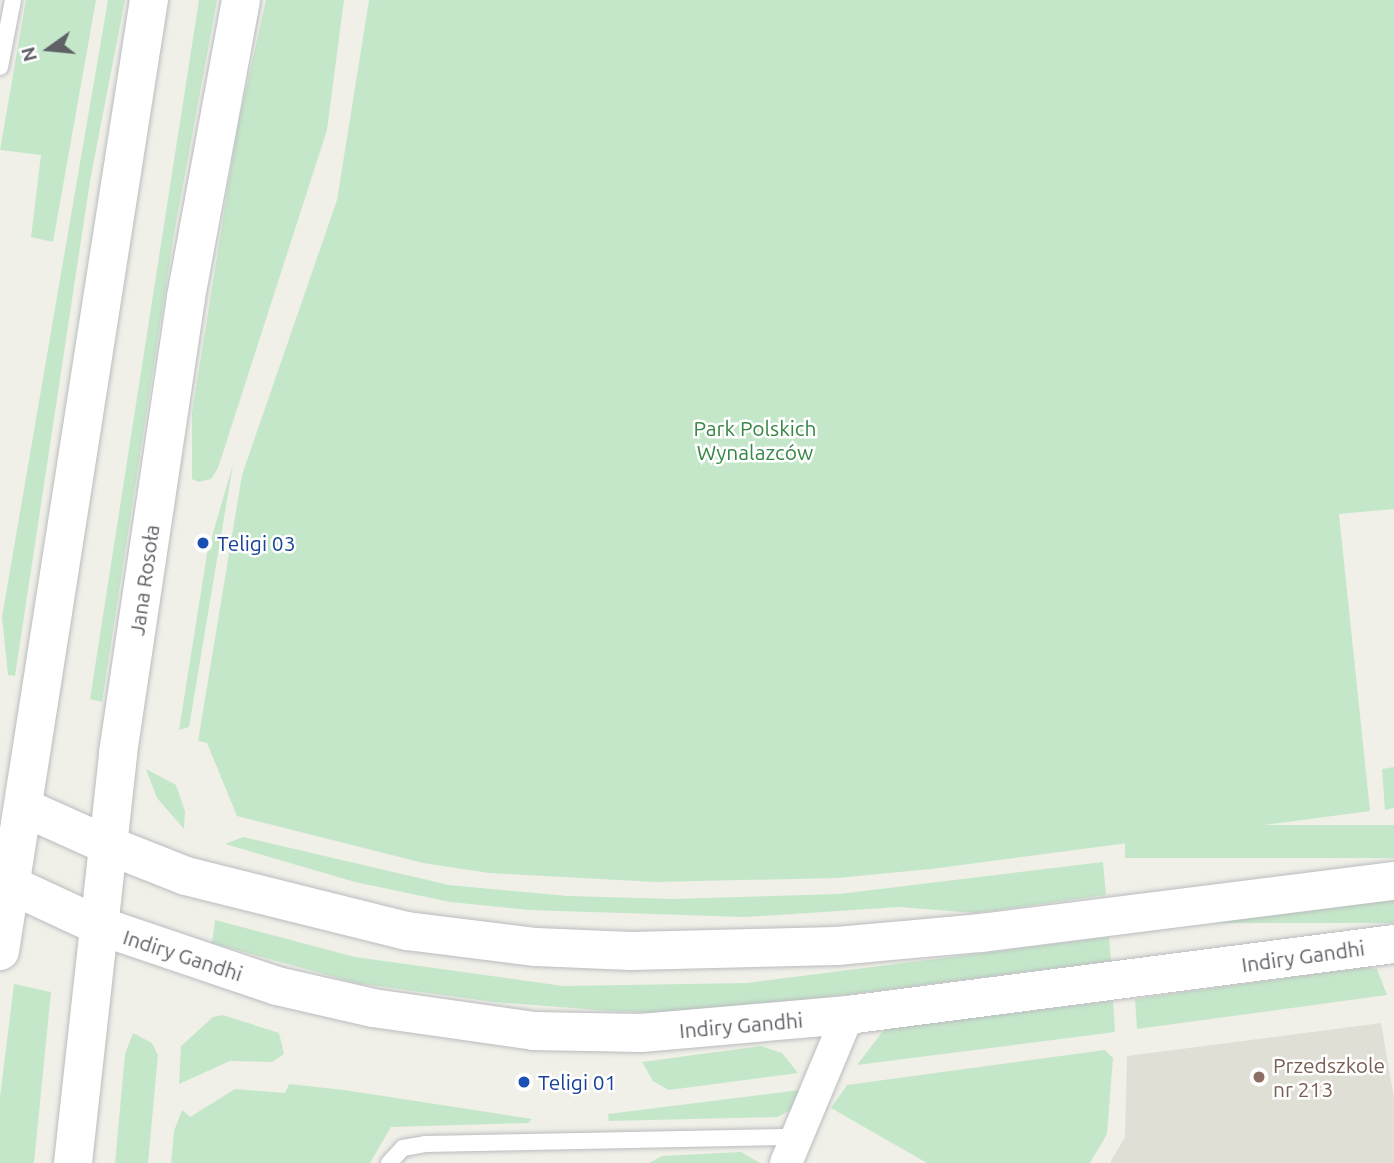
<!DOCTYPE html>
<meta charset="utf-8">
<style>
body{margin:0}
#map{position:relative;width:1394px;height:1163px;overflow:hidden;background:#f0f0e8;font-family:Ubuntu,sans-serif}
div>[style]{position:absolute}
.education>*{inset:0;background:#e0dfd6}
.green>*{inset:0;background:#c5e7c9;transform-origin:0 0}
.roads{filter:drop-shadow(0 0 2px #babbc0) drop-shadow(0 0 2px #babbc0)}
.service>*{height:16px;margin:-8px;padding:0 8px;transform-origin:8px;border-radius:8px;background:#fff}
.minor>*{height:32px;margin:-16px;padding:0 16px;transform-origin:16px;border-radius:16px;background:#fff}
.tertiary>*{height:38px;margin:-19px;padding:0 19px;transform-origin:19px;border-radius:19px;background:#fff}
.secondary>*{height:38px;margin:-19px;padding:0 19px;transform-origin:19px;border-radius:19px;background:#fff}
.dots>*{width:19px;height:19px;translate:-50% -50%;box-sizing:border-box;border:4px solid #fff;border-radius:50%}
span{translate:-50% -50%;white-space:nowrap;text-align:center;line-height:1.15;-webkit-text-stroke:5px #fff;paint-order:stroke}
.park-label{font-size:21px;color:#378645}
.transit-label{font-size:21px;color:#164399}
.left{translate:0 -50%;text-align:left}
.street-label{font-size:21px;color:#5f6167}
.education-label{font-size:21px;color:#785e54}
.north{position:absolute;left:14px;top:14px;width:70px;height:70px;-webkit-text-stroke:5px #fff;paint-order:stroke;rotate:255deg;font-size:19px;font-weight:700;line-height:28px;text-align:center;color:#5f6167}
.north::after{content:'';display:block;margin:auto;width:24px;height:32px;background:#5f6167;clip-path:polygon(50% 0,100% 100%,50% 72%,0 100%)}
</style>
<div id="map">
<div class="education">
<i style="clip-path:polygon(1381px 1023px,1394px 1098px,1394px 1163px,1110px 1163px,1125px 1137px,1127px 1056px)"></i>
</div>
<div class="green">
<i style="clip-path:polygon(26px 0,96px 0,53px 242px,31px 237px,41px 155px,0 150px)"></i>
<i style="clip-path:polygon(108px 0,125px 0,90px 181px,15px 676px,8px 675px,2px 617px)"></i>
<i style="clip-path:polygon(199px 0,217px 0,174px 234px,102px 702px,90px 699px)"></i>
<i style="clip-path:polygon(266px 0,344px 0,327px 130px,218px 468px,211px 479px,198px 482px,192px 479px,192px 413px,238px 125px)"></i>
<i style="clip-path:polygon(369px 0,1394px 0,1394px 509px,1339px 514px,1370px 811px,931px 869px,837px 878px,656px 882px,489px 873px,423px 863px,237px 816px,207px 743px,198px 741px,242px 475px,337px 200px)"></i>
<i style="clip-path:polygon(233px 464px,189px 727px,179px 730px,207px 554px)"></i>
<i style="clip-path:polygon(1394px 767px,1394px 808px,1385px 810px,1382px 769px)"></i>
<i style="clip-path:polygon(146px 769px,176px 785px,185px 811px,184px 829px,157px 798px)"></i>
<i style="left:1394px;top:825px;width:33px;height:269px;rotate:90deg"></i>
<i style="clip-path:polygon(243px 837px,449px 885px,568px 896px,673px 899px,839px 894px,1103px 862px,1106px 895px,976px 913px,899px 907px,745px 917px,529px 910px,450px 902px,355px 882px,225px 844px)"></i>
<i style="left:1394px;top:899px;width:24px;height:265px;rotate:90deg"></i>
<i style="clip-path:polygon(215px 920px,355px 957px,563px 986px,747px 983px,1109px 937px,1111px 961px,805px 1000px,665px 1013px,610px 1011px,494px 1002px,356px 983px,212px 943px)"></i>
<i style="clip-path:polygon(1366px 967px,1377px 969px,1387px 995px,1137px 1029px,1135px 999px)"></i>
<i style="clip-path:polygon(14px 984px,51px 992px,34px 1163px,0 1163px,0 1097px)"></i>
<i style="clip-path:polygon(1113px 1001px,1115px 1032px,857px 1065px,883px 1031px,897px 1027px)"></i>
<i style="clip-path:polygon(223px 1015px,279px 1033px,284px 1054px,272px 1062px,230px 1061px,179px 1084px,181px 1046px,213px 1017px)"></i>
<i style="clip-path:polygon(133px 1033px,152px 1043px,158px 1055px,148px 1163px,115px 1163px,125px 1054px)"></i>
<i style="clip-path:polygon(761px 1046px,782px 1053px,798px 1073px,669px 1090px,653px 1081px,642px 1062px)"></i>
<i style="clip-path:polygon(1105px 1050px,1113px 1058px,1107px 1134px,1090px 1163px,927px 1163px,831px 1108px,847px 1085px)"></i>
<i style="clip-path:polygon(289px 1084px,344px 1090px,532px 1119px,528px 1123px,391px 1127px,370px 1163px,171px 1163px,174px 1131px,182px 1110px,190px 1117px,235px 1089px,285px 1093px)"></i>
<i style="clip-path:polygon(800px 1090px,790px 1110px,778px 1117px,609px 1121px,608px 1114px)"></i>
<i style="clip-path:polygon(741px 1152px,760px 1163px,649px 1163px,662px 1156px)"></i>
</div>
<div class="roads">
<div class="service">
<i style="left:0;top:67px;width:68px;rotate:-79deg"></i>
<i style="left:389px;top:1163px;width:21px;rotate:-47deg"></i>
<i style="left:403px;top:1148px;width:22px;rotate:-10deg"></i>
<i style="left:425px;top:1144px;width:373px;rotate:-1.1deg"></i>
</div>
<div class="minor">
<i style="left:786px;top:1163px;width:160px;rotate:-67.3deg"></i>
</div>
<div class="tertiary">
<i style="left:105px;top:844px;width:87px;rotate:21.6deg"></i>
<i style="left:186px;top:876px;width:228px;rotate:14deg"></i>
<i style="left:407px;top:931px;width:130px;rotate:7.1deg"></i>
<i style="left:536px;top:947px;width:95px;rotate:2.4deg"></i>
<i style="left:631px;top:951px;width:206px;rotate:-1.4deg"></i>
<i style="left:837px;top:946px;width:145px;rotate:-5.2deg"></i>
<i style="left:981px;top:933px;width:416px;rotate:-7.2deg"></i>
<i style="left:97px;top:925px;width:190px;rotate:18.7deg"></i>
<i style="left:277px;top:986px;width:98px;rotate:12.9deg"></i>
<i style="left:373px;top:1008px;width:163px;rotate:8.1deg"></i>
<i style="left:534px;top:1031px;width:107px;rotate:1.1deg"></i>
<i style="left:641px;top:1033px;width:208px;rotate:-5deg"></i>
<i style="left:848px;top:1015px;width:551px;rotate:-7.41deg"></i>
</div>
<div class="secondary">
<i style="left:25px;top:808px;width:88px;rotate:24.2deg"></i>
<i style="left:11px;top:885px;width:95px;rotate:24.9deg"></i>
<i style="left:0;top:951px;width:963px;rotate:-81.1deg"></i>
<i style="left:73px;top:1163px;width:412px;rotate:-83.7deg"></i>
<i style="left:118px;top:753px;width:461px;rotate:-81.5deg"></i>
<i style="left:186px;top:297px;width:302px;rotate:-79.5deg"></i>
</div>
</div>
<div class="dots">
<i style="left:203px;top:543px;background:#1a4fb4"></i>
<i style="left:1259px;top:1077px;background:#8d6e63"></i>
<i style="left:524px;top:1082px;background:#1a4fb4"></i>
</div>
<div class="park-label">
<span style="left:755px;top:440px">Park Polskich<br>Wynalazców</span>
</div>
<div class="transit-label">
<span class="left" style="left:217px;top:543px">Teligi 03</span>
<span class="left" style="left:538px;top:1082px">Teligi 01</span>
</div>
<div class="street-label">
<span style="left:144px;top:580px;rotate:-82deg">Jana Rosoła</span>
<span style="left:183px;top:955px;rotate:18deg">Indiry Gandhi</span>
<span style="left:1303px;top:956px;rotate:-8deg">Indiry Gandhi</span>
<span style="left:741px;top:1025px;rotate:-5deg">Indiry Gandhi</span>
</div>
<div class="education-label">
<span class="left" style="left:1273px;top:1077px">Przedszkole<br>nr 213</span>
</div>
<div class="north">N</div>
</div>
